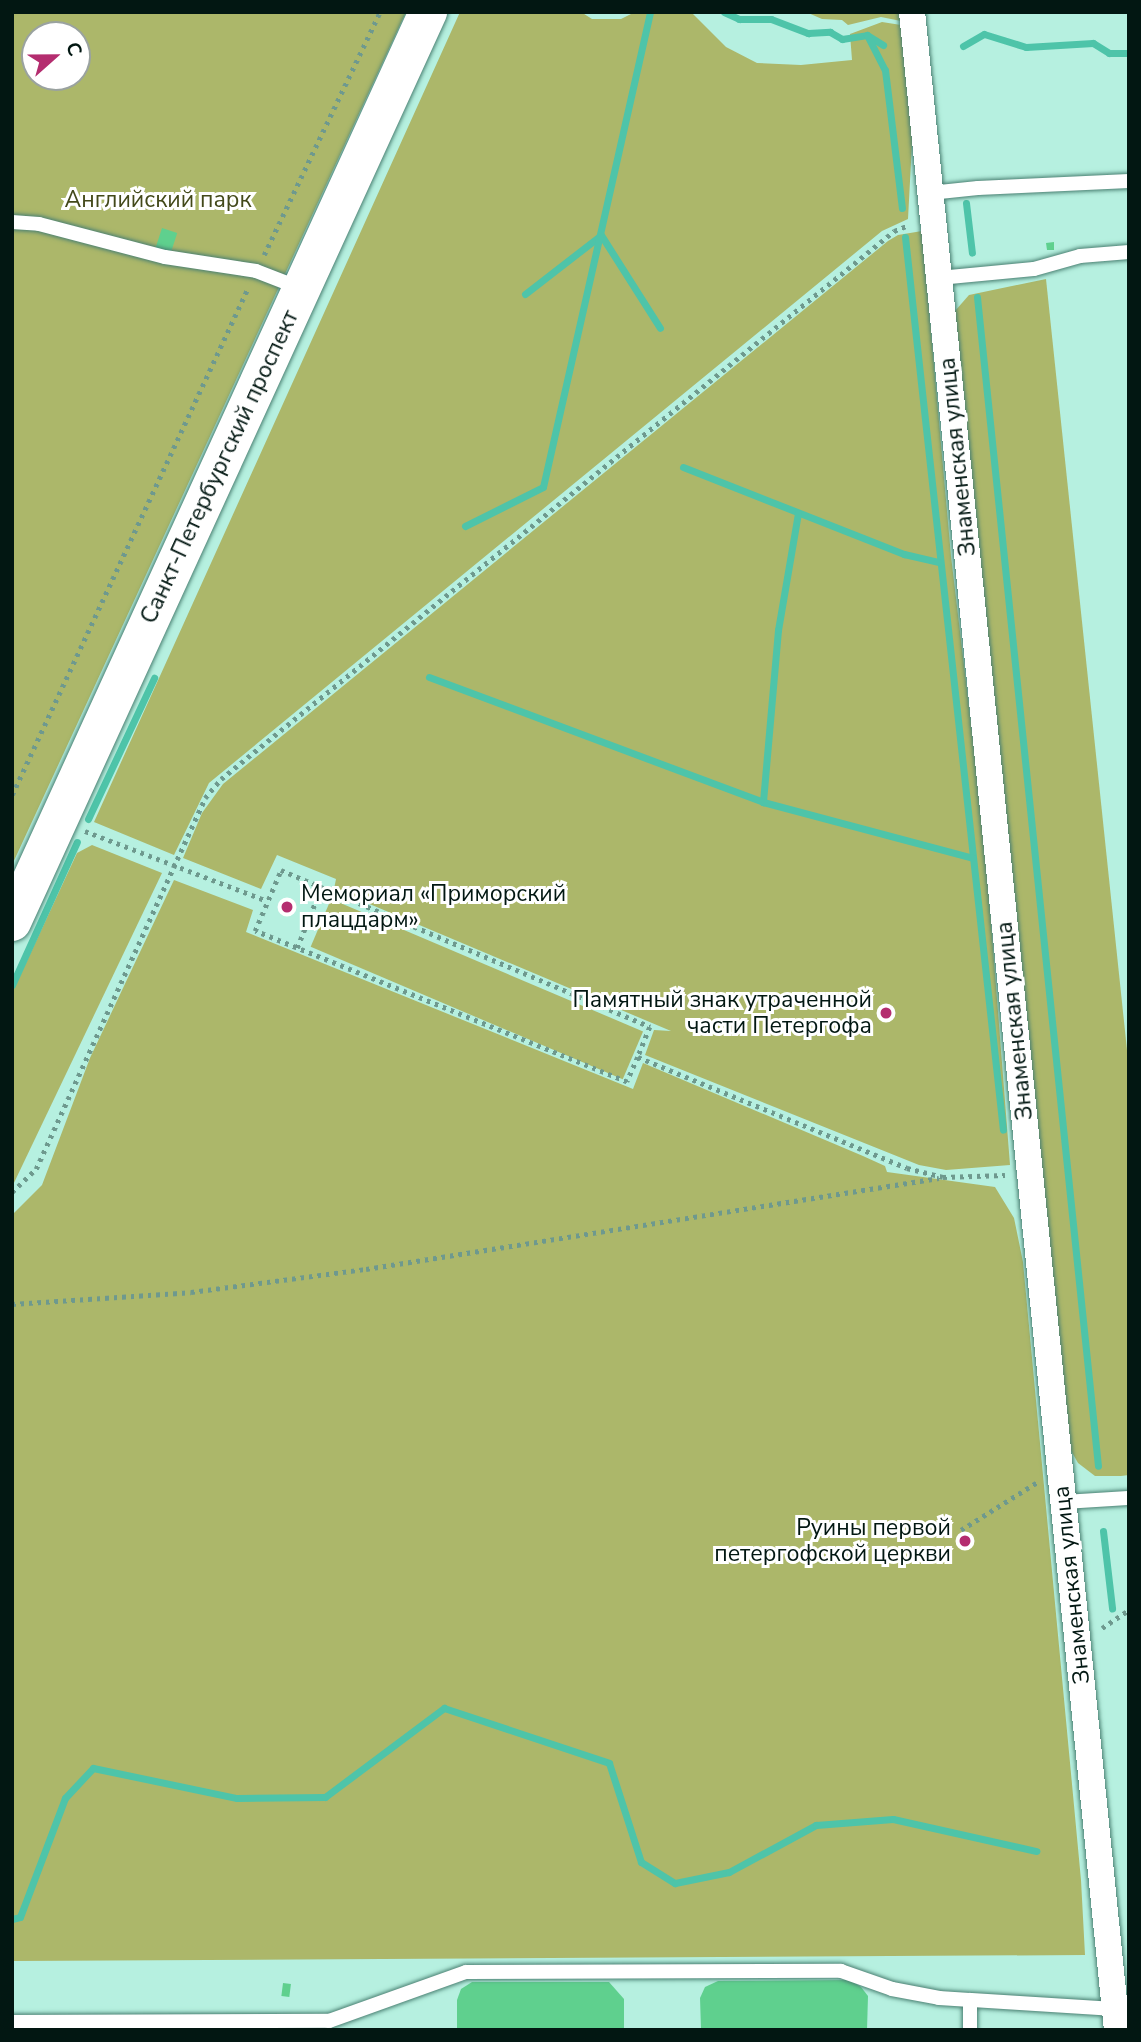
<!DOCTYPE html>
<meta charset="utf-8">
<style>
body{margin:0}
#map{position:relative;width:1141px;height:2042px;overflow:hidden;background:#b6f0e0;font-family:"Nunito Sans",sans-serif}
div>[style]{position:absolute}
.green>*{inset:0;background:#acb76a;transform-origin:0 0}
.stream>*{height:7px;margin:-3.5px;padding:0 3.5px;transform-origin:3.5px;border-radius:3.5px;background:#4ec4a9}
.building>*{inset:0;background:#5fd08e;transform-origin:0 0}
.path>*{height:4.5px;margin-top:-2.25px;transform-origin:0;background:repeating-linear-gradient(90deg,#6e998e 0 3.5px,transparent 0 8.5px)}
.roads{filter:drop-shadow(0 0 2px #4a8072) drop-shadow(0 0 2px #4a8072)}
.service>*{height:14px;margin:-7px;padding:0 7px;transform-origin:7px;border-radius:7px;background:#fff}
.minor>*{height:26px;margin:-13px;padding:0 13px;transform-origin:13px;border-radius:13px;background:#fff}
.primary>*{height:38px;margin:-19px;padding:0 19px;transform-origin:19px;border-radius:19px;background:#fff}
.dots>*{width:19px;height:19px;translate:-50% -50%;box-sizing:border-box;border:4px solid #fff;border-radius:50%}
span{translate:-50% -50%;white-space:nowrap;text-align:center;line-height:1.15;-webkit-text-stroke:6px #fff;paint-order:stroke}
.park-label{font-size:23px;color:#43491a}
.street-label{font-size:23px;color:#021712}
.poi-label{font-size:23px;color:#021712}
.left{translate:0 -50%;text-align:left}
.right{translate:-100% -50%;text-align:right}
.frame{position:absolute;inset:0;border:14px solid #021712;pointer-events:none}
.north{position:absolute;left:21px;top:21px;width:70px;height:70px;box-sizing:border-box;background:#fff;border:2px solid #9aa2a0;border-radius:50%;rotate:69deg;font-size:19px;font-weight:700;line-height:28px;text-align:center;color:#021712}
.north::after{content:'';display:block;margin:auto;width:24px;height:32px;background:#b42d6f;clip-path:polygon(50% 0,100% 100%,50% 72%,0 100%)}
</style>
<div id="map">
<div class="green">
<i style="clip-path:polygon(evenodd,12px 12px,406px 12px,12px 865px,12px 12px,35px 35px,77px 35px,77px 77px,35px 77px,35px 35px)"></i>
<i style="clip-path:polygon(460px 12px,581px 12px,592px 19px,621px 19px,635px 12px,691px 12px,726px 47px,757px 63px,801px 65px,852px 60px,850px 34px,882px 22px,901px 25px,913px 124px,908px 219px,882px 231px,209px 783px,174px 855px,94px 822px)"></i>
<i style="clip-path:polygon(806px 12px,900px 12px,901px 21px,881px 17px,848px 25px,842px 20px,822px 19px)"></i>
<i style="clip-path:polygon(922px 231px,951px 556px,984px 833px,1010px 1165px,946px 1170px,919px 1165px,645px 1055px,654px 1030px,671px 1031px,334px 889px,336px 879px,277px 855px,261px 889px,183px 858px,202px 813px,223px 784px,888px 241px,898px 235px)"></i>
<i style="clip-path:polygon(1046px 279px,1129px 1069px,1129px 1475px,1121px 1476px,1095px 1476px,1078px 1463px,1069px 1447px,955px 311px,969px 295px)"></i>
<i style="clip-path:polygon(92px 845px,162px 873px,12px 1187px,12px 993px,77px 853px)"></i>
<i style="clip-path:polygon(174px 880px,253px 910px,246px 932px,633px 1089px,643px 1063px,863px 1156px,885px 1166px,887px 1172px,995px 1187px,1014px 1218px,1023px 1262px,1081px 1880px,1085px 1955px,12px 1961px,12px 1215px,42px 1185px,90px 1058px)"></i>
<i style="left:331px;top:899px;width:339px;height:52px;rotate:23deg"></i>
</div>
<div class="stream">
<i style="left:724px;top:12px;width:17px;rotate:25deg"></i>
<i style="left:739px;top:19px;width:32px"></i>
<i style="left:771px;top:19px;width:40px;rotate:21deg"></i>
<i style="left:808px;top:33px;width:22px;rotate:-3deg"></i>
<i style="left:830px;top:32px;width:14px;rotate:30deg"></i>
<i style="left:842px;top:39px;width:25px;rotate:-9deg"></i>
<i style="left:867px;top:35px;width:19px;rotate:32deg"></i>
<i style="left:867px;top:35px;width:39px;rotate:63deg"></i>
<i style="left:885px;top:70px;width:139px;rotate:83deg"></i>
<i style="left:963px;top:46px;width:24px;rotate:-30deg"></i>
<i style="left:984px;top:34px;width:44px;rotate:17.2deg"></i>
<i style="left:1026px;top:47px;width:67px;rotate:-3.4deg"></i>
<i style="left:1093px;top:43px;width:19px;rotate:32deg"></i>
<i style="left:1109px;top:53px;width:20px"></i>
<i style="left:966px;top:203px;width:50px;rotate:83.2deg"></i>
<i style="left:905px;top:237px;width:898px;rotate:83.74deg"></i>
<i style="left:525px;top:294px;width:96px;rotate:-37.8deg"></i>
<i style="left:601px;top:235px;width:110px;rotate:57.6deg"></i>
<i style="left:977px;top:297px;width:1175px;rotate:84.09deg"></i>
<i style="left:683px;top:467px;width:238px;rotate:21.5deg"></i>
<i style="left:904px;top:554px;width:37px;rotate:13deg"></i>
<i style="left:798px;top:513px;width:119px;rotate:99.7deg"></i>
<i style="left:778px;top:630px;width:173px;rotate:95deg"></i>
<i style="left:763px;top:802px;width:217px;rotate:14.9deg"></i>
<i style="left:465px;top:526px;width:87px;rotate:-26.6deg"></i>
<i style="left:543px;top:487px;width:487px;rotate:-77.3deg"></i>
<i style="left:429px;top:677px;width:357px;rotate:20.5deg"></i>
<i style="left:88px;top:819px;width:156px;rotate:-64.9deg"></i>
<i style="left:12px;top:985px;width:157px;rotate:-65.6deg"></i>
<i style="left:1103px;top:1531px;width:78px;rotate:83.3deg"></i>
<i style="left:12px;top:1919px;width:8px;rotate:-14deg"></i>
<i style="left:20px;top:1917px;width:127px;rotate:-69.3deg"></i>
<i style="left:65px;top:1798px;width:41px;rotate:-47deg"></i>
<i style="left:93px;top:1768px;width:147px;rotate:11.8deg"></i>
<i style="left:237px;top:1798px;width:88px;rotate:-0.7deg"></i>
<i style="left:325px;top:1797px;width:149px;rotate:-36.8deg"></i>
<i style="left:444px;top:1708px;width:174px;rotate:18.4deg"></i>
<i style="left:609px;top:1763px;width:104px;rotate:72.1deg"></i>
<i style="left:641px;top:1862px;width:40px;rotate:32deg"></i>
<i style="left:675px;top:1883px;width:55px;rotate:-11.5deg"></i>
<i style="left:729px;top:1872px;width:99px;rotate:-28.4deg"></i>
<i style="left:816px;top:1825px;width:77px;rotate:-4.5deg"></i>
<i style="left:893px;top:1819px;width:147px;rotate:12.6deg"></i>
</div>
<div class="building">
<i style="left:162px;top:228px;width:16px;height:21px;rotate:18deg"></i>
<i style="clip-path:polygon(1054px 242px,1054px 250px,1047px 250px,1046px 243px)"></i>
<i style="clip-path:polygon(850px 1980px,861px 1987px,868px 1996px,867px 2030px,701px 2030px,700px 1998px,705px 1987px,718px 1981px)"></i>
<i style="clip-path:polygon(472px 1982px,609px 1982px,624px 1999px,624px 2030px,457px 2030px,457px 2000px,461px 1989px)"></i>
<i style="left:283px;top:1983px;width:8px;height:13px;rotate:7deg"></i>
</div>
<div class="path">
<i style="left:264px;top:255px;width:269px;rotate:-64.5deg"></i>
<i style="left:12px;top:795px;width:559px;rotate:-65.04deg"></i>
<i style="left:85px;top:831px;width:195px;rotate:21deg"></i>
<i style="left:297px;top:948px;width:65px;rotate:-68.2deg"></i>
<i style="left:638px;top:1057px;width:27px;rotate:114deg"></i>
<i style="left:627px;top:1082px;width:401px;rotate:-157.9deg"></i>
<i style="left:255px;top:931px;width:66px;rotate:-66.9deg"></i>
<i style="left:281px;top:870px;width:401px;rotate:23deg"></i>
<i style="left:650px;top:1027px;width:32px;rotate:112deg"></i>
<i style="left:638px;top:1057px;width:291px;rotate:22.4deg"></i>
<i style="left:907px;top:1168px;width:37px;rotate:14deg"></i>
<i style="left:943px;top:1177px;width:62px;rotate:-1.8deg"></i>
<i style="left:12px;top:1192px;width:33px;rotate:-44deg"></i>
<i style="left:36px;top:1169px;width:408px;rotate:-65.5deg"></i>
<i style="left:205px;top:798px;width:25px;rotate:-50deg"></i>
<i style="left:221px;top:779px;width:868px;rotate:-39.15deg"></i>
<i style="left:894px;top:231px;width:16px;rotate:-22deg"></i>
<i style="left:12px;top:1304px;width:179px;rotate:-3.8deg"></i>
<i style="left:191px;top:1292px;width:177px;rotate:-7.5deg"></i>
<i style="left:366px;top:1269px;width:580px;rotate:-9.02deg"></i>
<i style="left:961px;top:1530px;width:89px;rotate:-32.1deg"></i>
<i style="left:1102px;top:1628px;width:32px;rotate:-34deg"></i>
</div>
<div class="roads">
<div class="service">
<i style="left:930px;top:193px;width:48px;rotate:-5.9deg"></i>
<i style="left:978px;top:188px;width:151px;rotate:-2.7deg"></i>
<i style="left:12px;top:222px;width:27px;rotate:4deg"></i>
<i style="left:39px;top:224px;width:130px;rotate:14.7deg"></i>
<i style="left:165px;top:257px;width:92px;rotate:8.7deg"></i>
<i style="left:256px;top:271px;width:47px;rotate:21.1deg"></i>
<i style="left:939px;top:278px;width:95px;rotate:-5.4deg"></i>
<i style="left:1034px;top:269px;width:48px;rotate:-15.8deg"></i>
<i style="left:1080px;top:256px;width:49px;rotate:-4.7deg"></i>
<i style="left:1063px;top:1502px;width:66px;rotate:-3.5deg"></i>
<i style="left:970px;top:2000px;width:30px;rotate:90deg"></i>
<i style="left:12px;top:2022px;width:317px;rotate:-0.2deg"></i>
<i style="left:329px;top:2021px;width:145px;rotate:-19.7deg"></i>
<i style="left:466px;top:1972px;width:375px;rotate:-0.2deg"></i>
<i style="left:841px;top:1971px;width:54px;rotate:19.4deg"></i>
<i style="left:892px;top:1989px;width:48px;rotate:10.8deg"></i>
<i style="left:939px;top:1998px;width:176px;rotate:3.6deg"></i>
</div>
<div class="minor">
<i style="left:912px;top:12px;width:2028px;rotate:84.2deg"></i>
</div>
<div class="primary">
<i style="left:12px;top:922px;width:1001px;rotate:-65.43deg"></i>
</div>
</div>
<div class="dots">
<i style="left:287px;top:907px;background:#b42d6f"></i>
<i style="left:886px;top:1013px;background:#b42d6f"></i>
<i style="left:965px;top:1541px;background:#b42d6f"></i>
</div>
<div class="park-label">
<span style="left:158px;top:200px">Английский парк</span>
</div>
<div class="street-label">
<span style="left:958px;top:457px;rotate:-96deg">Знаменская улица</span>
<span style="left:220px;top:467px;rotate:-65deg">Санкт-Петербургский проспект</span>
<span style="left:1015px;top:1021px;rotate:-96deg">Знаменская улица</span>
<span style="left:1072px;top:1585px;rotate:-96deg">Знаменская улица</span>
</div>
<div class="poi-label">
<span class="left" style="left:301px;top:907px">Мемориал «Приморский<br>плацдарм»</span>
<span class="right" style="left:872px;top:1013px">Памятный знак утраченной<br>части Петергофа</span>
<span class="right" style="left:951px;top:1541px">Руины первой<br>петергофской церкви</span>
</div>
<div class="frame"></div>
<div class="north">С</div>
</div>
